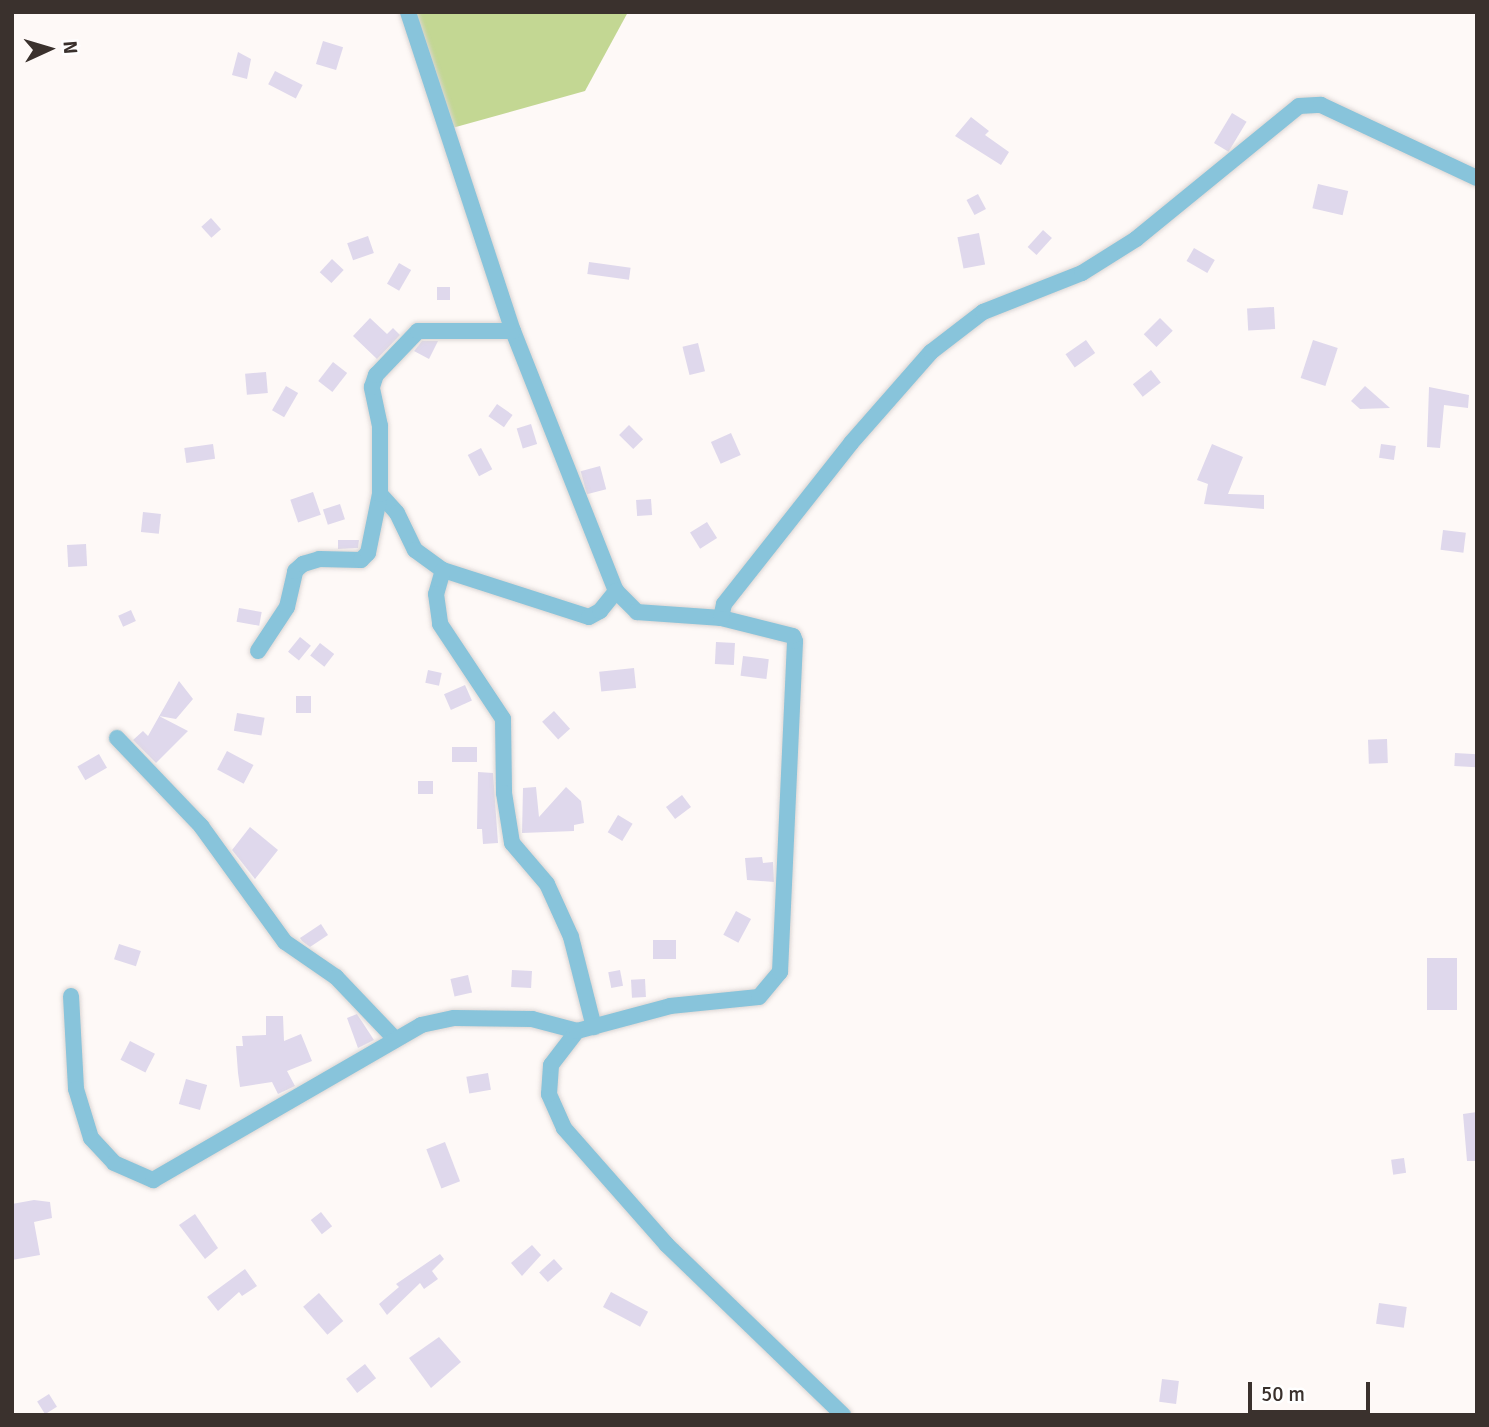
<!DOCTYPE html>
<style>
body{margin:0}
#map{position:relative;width:1489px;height:1427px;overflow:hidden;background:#fef9f7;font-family:Signika,sans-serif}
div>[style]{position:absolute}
.green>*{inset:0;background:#c3d793}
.building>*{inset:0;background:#dfd8ec;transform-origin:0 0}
.roads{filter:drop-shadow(0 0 2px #dbd5d3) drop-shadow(0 0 2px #dbd5d3)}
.minor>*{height:16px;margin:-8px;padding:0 8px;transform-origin:8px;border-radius:8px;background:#88c4db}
span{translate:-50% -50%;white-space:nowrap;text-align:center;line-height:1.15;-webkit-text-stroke:7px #fff;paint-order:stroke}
.frame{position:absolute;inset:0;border:14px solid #3a312d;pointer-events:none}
.north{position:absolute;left:14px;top:14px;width:70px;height:70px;-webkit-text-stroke:5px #fff;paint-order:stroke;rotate:86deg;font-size:19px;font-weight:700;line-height:28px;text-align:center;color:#3a312d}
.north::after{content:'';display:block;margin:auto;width:24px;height:32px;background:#3a312d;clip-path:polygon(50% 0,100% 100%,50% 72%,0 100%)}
.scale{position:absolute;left:1248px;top:1382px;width:122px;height:32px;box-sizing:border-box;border:4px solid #3a312d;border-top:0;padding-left:9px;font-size:21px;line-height:24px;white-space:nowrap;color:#3a312d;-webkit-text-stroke:5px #fff;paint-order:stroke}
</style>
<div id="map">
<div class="green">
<i style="clip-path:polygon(408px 12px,628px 12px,585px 91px,445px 130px)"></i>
</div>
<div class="building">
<i style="left:323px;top:41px;width:21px;height:24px;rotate:17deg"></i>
<i style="clip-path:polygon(238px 52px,251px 59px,247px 79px,232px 75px)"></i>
<i style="left:275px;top:71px;width:31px;height:15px;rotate:27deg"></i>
<i style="left:1232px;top:113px;width:17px;height:35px;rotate:31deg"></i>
<i style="clip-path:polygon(971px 117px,989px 131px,985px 135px,1009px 152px,1001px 165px,955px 136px)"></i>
<i style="left:1318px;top:184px;width:31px;height:25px;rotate:13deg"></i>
<i style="left:978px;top:194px;width:17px;height:13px;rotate:62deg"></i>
<i style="left:211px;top:218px;width:15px;height:13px;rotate:48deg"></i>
<i style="left:1043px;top:230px;width:12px;height:23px;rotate:42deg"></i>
<i style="left:979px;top:233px;width:32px;height:22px;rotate:79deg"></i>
<i style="left:368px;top:236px;width:18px;height:22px;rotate:71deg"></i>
<i style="left:1194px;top:248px;width:24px;height:15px;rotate:30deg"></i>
<i style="left:332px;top:259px;width:16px;height:18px;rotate:43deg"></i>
<i style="left:589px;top:262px;width:42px;height:12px;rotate:8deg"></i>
<i style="left:399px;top:263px;width:14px;height:24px;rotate:30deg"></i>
<i style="left:437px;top:287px;width:13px;height:13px"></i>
<i style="left:1274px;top:307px;width:22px;height:27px;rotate:87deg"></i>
<i style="clip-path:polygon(370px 318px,387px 334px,393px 328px,400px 335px,377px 359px,353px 336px)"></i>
<i style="left:1160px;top:318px;width:18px;height:23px;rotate:45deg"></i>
<i style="left:1086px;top:340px;width:16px;height:25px;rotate:55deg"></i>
<i style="left:1313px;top:340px;width:26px;height:40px;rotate:18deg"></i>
<i style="clip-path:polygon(422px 341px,438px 341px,429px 359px,414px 351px)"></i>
<i style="left:698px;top:343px;width:29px;height:16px;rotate:76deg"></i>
<i style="left:333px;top:362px;width:18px;height:24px;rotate:38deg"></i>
<i style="left:1151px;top:370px;width:16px;height:23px;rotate:52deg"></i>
<i style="left:266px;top:372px;width:21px;height:21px;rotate:85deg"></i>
<i style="left:286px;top:386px;width:14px;height:28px;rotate:30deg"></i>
<i style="clip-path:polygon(1365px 386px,1390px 408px,1360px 409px,1351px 401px)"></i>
<i style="clip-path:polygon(1429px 387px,1469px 395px,1468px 408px,1444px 405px,1440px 448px,1427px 447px)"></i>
<i style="left:497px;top:404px;width:19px;height:15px;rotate:35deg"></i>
<i style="left:531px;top:424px;width:21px;height:15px;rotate:73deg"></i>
<i style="left:629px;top:425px;width:20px;height:14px;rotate:45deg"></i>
<i style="left:731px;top:433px;width:24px;height:22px;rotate:66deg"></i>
<i style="left:213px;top:444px;width:15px;height:29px;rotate:82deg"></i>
<i style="clip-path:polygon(1212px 444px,1243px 457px,1228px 494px,1264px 495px,1264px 509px,1204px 504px,1208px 484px,1197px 480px)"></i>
<i style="left:1381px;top:444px;width:15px;height:14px;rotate:8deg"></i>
<i style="left:481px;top:448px;width:24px;height:15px;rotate:62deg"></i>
<i style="left:600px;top:466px;width:24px;height:20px;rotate:75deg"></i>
<i style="left:313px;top:492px;width:24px;height:24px;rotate:71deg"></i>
<i style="left:651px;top:499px;width:16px;height:15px;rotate:86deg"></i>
<i style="left:340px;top:504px;width:16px;height:18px;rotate:72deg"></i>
<i style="left:143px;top:512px;width:18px;height:20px;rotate:6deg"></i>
<i style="left:707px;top:522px;width:19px;height:20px;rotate:58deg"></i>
<i style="left:1443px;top:530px;width:23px;height:20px;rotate:7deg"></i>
<i style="clip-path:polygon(338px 540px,359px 540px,358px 548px,338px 549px)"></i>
<i style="left:86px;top:544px;width:22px;height:19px;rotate:87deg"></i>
<i style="left:239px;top:608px;width:23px;height:14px;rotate:10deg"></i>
<i style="left:131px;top:610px;width:12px;height:14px;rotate:66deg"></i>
<i style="left:300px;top:637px;width:14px;height:19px;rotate:39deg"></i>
<i style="left:716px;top:642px;width:19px;height:22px;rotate:3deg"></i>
<i style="left:320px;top:643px;width:18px;height:16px;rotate:38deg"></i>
<i style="left:743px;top:656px;width:26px;height:20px;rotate:7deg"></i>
<i style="left:634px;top:668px;width:20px;height:35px;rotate:84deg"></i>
<i style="left:428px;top:670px;width:14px;height:13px;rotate:12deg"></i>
<i style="clip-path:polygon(179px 681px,193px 699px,176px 719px,159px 716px,188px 731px,156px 763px,133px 740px,143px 731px,148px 736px)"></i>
<i style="left:465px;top:685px;width:17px;height:23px;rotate:66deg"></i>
<i style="left:296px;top:696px;width:15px;height:17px"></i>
<i style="left:554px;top:711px;width:24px;height:16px;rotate:48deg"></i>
<i style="left:237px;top:713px;width:28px;height:18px;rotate:10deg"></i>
<i style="left:1387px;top:739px;width:24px;height:19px;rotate:88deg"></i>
<i style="left:452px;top:747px;width:25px;height:15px"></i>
<i style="left:227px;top:751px;width:30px;height:21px;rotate:28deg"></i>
<i style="left:1455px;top:753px;width:22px;height:13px;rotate:3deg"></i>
<i style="left:99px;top:754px;width:16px;height:25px;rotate:60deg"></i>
<i style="clip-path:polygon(478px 772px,493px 773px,498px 843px,483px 844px,482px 829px,477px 829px)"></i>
<i style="left:418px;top:781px;width:15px;height:13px"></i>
<i style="clip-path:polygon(536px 787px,539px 817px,566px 787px,581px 801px,584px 823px,574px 825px,574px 831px,522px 833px,523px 788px)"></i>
<i style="left:682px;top:795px;width:15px;height:20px;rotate:53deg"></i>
<i style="left:618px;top:815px;width:17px;height:20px;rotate:31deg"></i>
<i style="clip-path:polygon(250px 827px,278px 850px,255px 879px,232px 850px)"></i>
<i style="clip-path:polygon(762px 857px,763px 863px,773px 862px,774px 882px,747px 880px,745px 858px)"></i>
<i style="left:736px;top:911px;width:17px;height:27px;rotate:28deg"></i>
<i style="clip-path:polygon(321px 924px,328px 935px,310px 947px,302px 941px,300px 938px)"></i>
<i style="left:653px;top:940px;width:23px;height:19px"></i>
<i style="left:119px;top:944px;width:23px;height:16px;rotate:18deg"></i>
<i style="left:1427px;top:958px;width:30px;height:52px"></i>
<i style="left:512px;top:970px;width:20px;height:17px;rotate:3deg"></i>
<i style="left:620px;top:970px;width:16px;height:12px;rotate:79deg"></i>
<i style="left:468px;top:975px;width:18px;height:18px;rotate:77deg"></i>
<i style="left:645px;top:979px;width:18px;height:14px;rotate:87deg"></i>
<i style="clip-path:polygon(357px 1014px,374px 1040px,358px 1048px,347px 1018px)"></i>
<i style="clip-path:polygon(266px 1016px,283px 1016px,284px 1041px,301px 1034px,312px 1061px,287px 1071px,295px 1086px,278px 1094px,272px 1082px,240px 1087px,238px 1073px,236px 1046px,243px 1046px,242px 1036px,266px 1035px)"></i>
<i style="left:130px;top:1041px;width:28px;height:21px;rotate:27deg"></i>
<i style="left:488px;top:1073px;width:17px;height:22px;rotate:80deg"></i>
<i style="left:186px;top:1079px;width:22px;height:26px;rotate:16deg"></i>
<i style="clip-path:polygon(1477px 1112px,1477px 1161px,1467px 1161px,1463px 1114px)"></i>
<i style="left:445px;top:1142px;width:42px;height:20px;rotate:69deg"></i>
<i style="left:1404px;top:1158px;width:15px;height:13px;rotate:82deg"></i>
<i style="clip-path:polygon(34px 1200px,50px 1202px,52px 1218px,34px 1222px,40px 1255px,12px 1260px,12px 1204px)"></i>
<i style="left:321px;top:1212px;width:18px;height:13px;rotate:52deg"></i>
<i style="clip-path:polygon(195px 1214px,218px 1248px,205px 1259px,179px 1225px)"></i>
<i style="clip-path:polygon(532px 1245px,541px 1255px,522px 1276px,511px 1263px)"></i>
<i style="clip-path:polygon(440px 1254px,444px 1259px,432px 1271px,438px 1279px,424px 1289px,420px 1283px,387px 1315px,379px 1304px,399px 1287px,396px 1284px)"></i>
<i style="left:554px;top:1259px;width:13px;height:20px;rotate:48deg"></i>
<i style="clip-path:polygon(245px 1269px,257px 1286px,242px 1296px,239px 1292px,218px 1311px,207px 1297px)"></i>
<i style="left:611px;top:1292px;width:42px;height:17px;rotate:28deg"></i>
<i style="left:319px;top:1293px;width:37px;height:21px;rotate:49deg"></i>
<i style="left:1379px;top:1303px;width:28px;height:21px;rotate:8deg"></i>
<i style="clip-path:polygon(439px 1337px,461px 1362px,431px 1388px,409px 1358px)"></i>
<i style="left:365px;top:1364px;width:18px;height:24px;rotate:52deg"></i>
<i style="left:1162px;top:1379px;width:17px;height:23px;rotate:7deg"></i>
<i style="left:49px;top:1394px;width:15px;height:14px;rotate:58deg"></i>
</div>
<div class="roads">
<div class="minor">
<i style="left:408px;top:12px;width:336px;rotate:71.8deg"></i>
<i style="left:513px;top:331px;width:280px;rotate:68.4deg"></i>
<i style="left:616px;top:591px;width:30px;rotate:45deg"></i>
<i style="left:637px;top:612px;width:84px;rotate:4.1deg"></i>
<i style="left:380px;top:494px;width:25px;rotate:48deg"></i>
<i style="left:397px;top:513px;width:41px;rotate:64.1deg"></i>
<i style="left:415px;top:550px;width:34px;rotate:36deg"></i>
<i style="left:443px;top:570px;width:153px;rotate:17.8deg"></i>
<i style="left:589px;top:617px;width:13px;rotate:-29deg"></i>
<i style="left:600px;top:611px;width:26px;rotate:-51deg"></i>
<i style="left:443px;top:570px;width:25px;rotate:106deg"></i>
<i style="left:436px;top:594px;width:30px;rotate:82deg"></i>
<i style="left:440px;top:624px;width:114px;rotate:56.4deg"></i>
<i style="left:503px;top:719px;width:74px;rotate:89.2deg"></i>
<i style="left:504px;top:793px;width:51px;rotate:80.9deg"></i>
<i style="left:512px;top:843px;width:54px;rotate:49.5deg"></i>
<i style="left:547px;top:884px;width:58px;rotate:65.6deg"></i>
<i style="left:571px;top:937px;width:93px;rotate:75.7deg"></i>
<i style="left:258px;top:651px;width:53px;rotate:-56.6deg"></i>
<i style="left:287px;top:607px;width:37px;rotate:-77deg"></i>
<i style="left:295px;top:571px;width:11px;rotate:-41deg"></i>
<i style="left:303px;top:564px;width:17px;rotate:-17deg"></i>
<i style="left:319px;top:559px;width:42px;rotate:1.4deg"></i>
<i style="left:361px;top:560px;width:10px;rotate:-45deg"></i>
<i style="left:368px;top:553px;width:60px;rotate:-78.5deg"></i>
<i style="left:380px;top:494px;width:68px;rotate:-90deg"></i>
<i style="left:380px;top:426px;width:40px;rotate:-102deg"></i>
<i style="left:372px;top:387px;width:13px;rotate:-72deg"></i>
<i style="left:376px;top:375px;width:61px;rotate:-46.3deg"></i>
<i style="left:418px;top:331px;width:95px"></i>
<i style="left:117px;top:738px;width:122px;rotate:46.3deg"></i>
<i style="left:201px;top:826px;width:143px;rotate:54.1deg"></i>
<i style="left:285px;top:942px;width:62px;rotate:34.5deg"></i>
<i style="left:336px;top:977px;width:86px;rotate:46.4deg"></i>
<i style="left:71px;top:996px;width:93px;rotate:86.9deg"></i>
<i style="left:76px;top:1089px;width:51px;rotate:73deg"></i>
<i style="left:91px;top:1138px;width:34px;rotate:47deg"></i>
<i style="left:114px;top:1163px;width:43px;rotate:23.6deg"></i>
<i style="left:153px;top:1180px;width:310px;rotate:-30deg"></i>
<i style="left:421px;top:1025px;width:34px;rotate:-12deg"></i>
<i style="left:454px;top:1018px;width:78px;rotate:0.7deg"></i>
<i style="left:532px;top:1019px;width:47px;rotate:14.9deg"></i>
<i style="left:843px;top:1415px;width:245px;rotate:-136deg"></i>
<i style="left:667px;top:1245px;width:156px;rotate:-131.4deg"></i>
<i style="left:564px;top:1128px;width:37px;rotate:-114deg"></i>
<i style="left:549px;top:1094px;width:29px;rotate:-86deg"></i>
<i style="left:551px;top:1065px;width:43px;rotate:-52.6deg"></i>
<i style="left:577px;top:1031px;width:96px;rotate:-15deg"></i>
<i style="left:670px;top:1006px;width:89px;rotate:-5.8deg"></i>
<i style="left:759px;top:997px;width:33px;rotate:-50deg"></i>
<i style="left:780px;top:972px;width:331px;rotate:-87.4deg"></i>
<i style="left:795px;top:641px;width:5px;rotate:-112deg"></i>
<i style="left:793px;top:636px;width:74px;rotate:-166deg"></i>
<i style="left:721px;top:618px;width:14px;rotate:-78deg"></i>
<i style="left:724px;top:604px;width:205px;rotate:-51.7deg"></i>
<i style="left:851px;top:443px;width:121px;rotate:-48.7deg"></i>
<i style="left:931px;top:352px;width:66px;rotate:-37.6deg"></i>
<i style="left:983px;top:312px;width:106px;rotate:-21.5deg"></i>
<i style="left:1082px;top:273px;width:64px;rotate:-32.2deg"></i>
<i style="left:1136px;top:239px;width:210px;rotate:-39.2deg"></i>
<i style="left:1299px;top:106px;width:22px;rotate:-3deg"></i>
<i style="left:1321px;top:105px;width:172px;rotate:25.1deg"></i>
</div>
</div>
<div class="frame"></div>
<div class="north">N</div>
<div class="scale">50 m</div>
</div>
